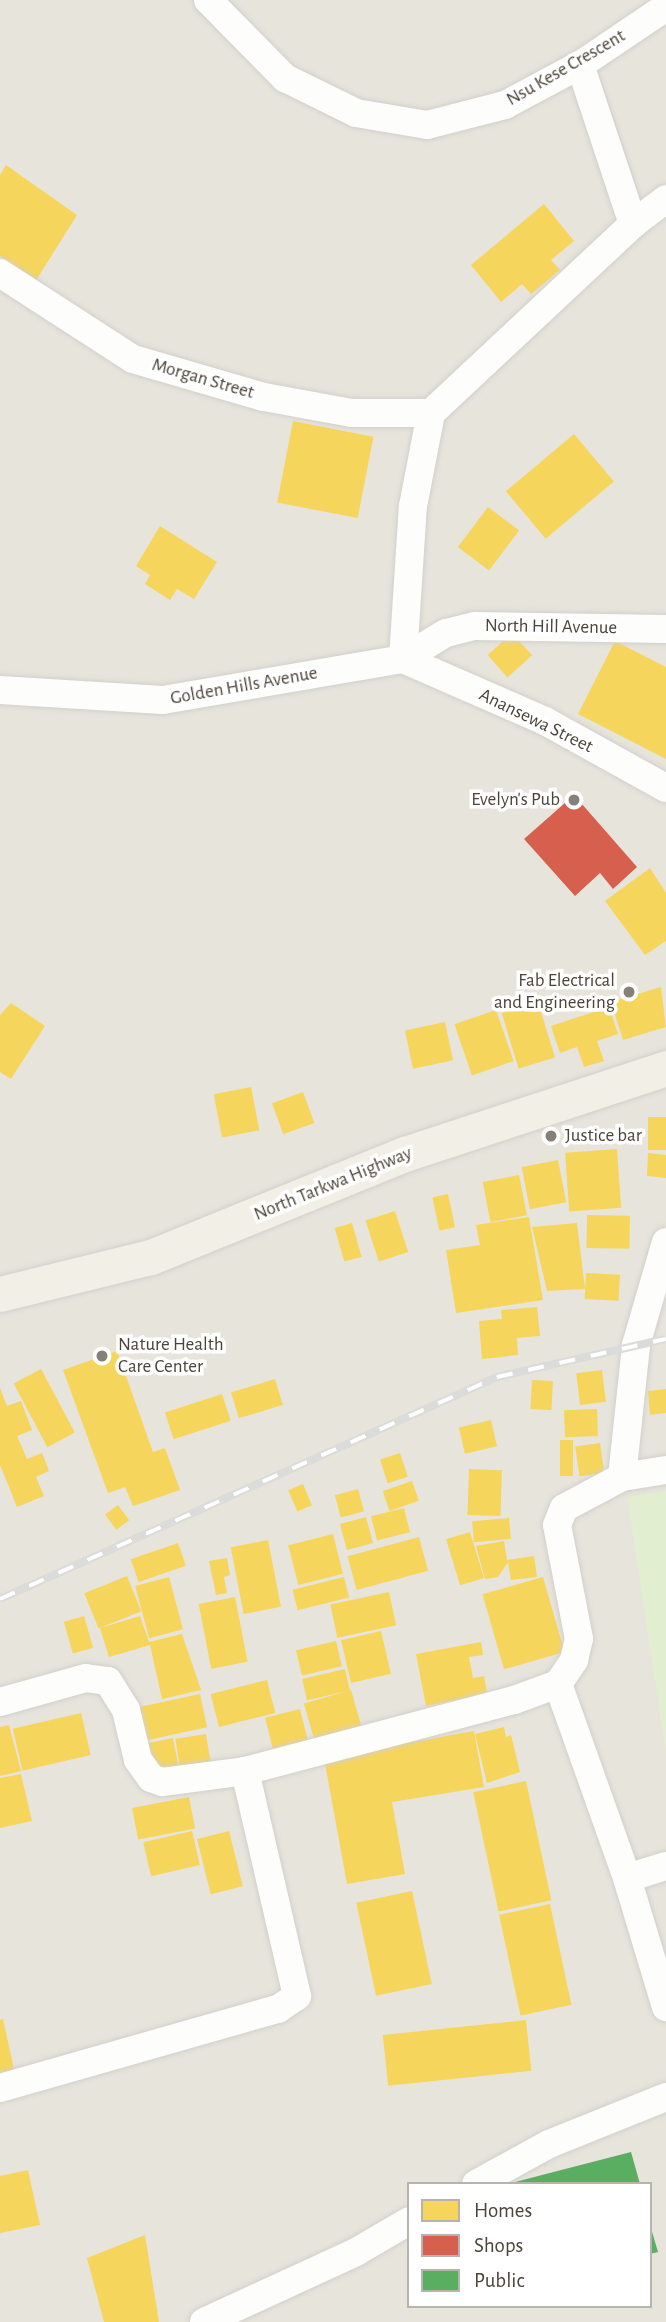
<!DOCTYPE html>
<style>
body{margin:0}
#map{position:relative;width:666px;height:2322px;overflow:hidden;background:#f4f2ee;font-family:"Alegreya Sans",sans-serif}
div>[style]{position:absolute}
.residential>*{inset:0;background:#e7e4dc}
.green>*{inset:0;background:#e1eecf}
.homes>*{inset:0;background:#f6d55c;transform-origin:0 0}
.shops>*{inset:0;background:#d6604d}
.public>*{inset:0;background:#5aae61}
.roads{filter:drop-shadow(0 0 2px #d2d0cb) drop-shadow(0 0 2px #d2d0cb)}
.minor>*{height:28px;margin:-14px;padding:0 14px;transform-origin:14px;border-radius:14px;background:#fdfdfc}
.major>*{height:35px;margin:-17.5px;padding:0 17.5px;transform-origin:17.5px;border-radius:17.5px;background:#f2efe6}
.rail>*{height:8px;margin-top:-4px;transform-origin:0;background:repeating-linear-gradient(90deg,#fff 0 16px,#dbdbda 0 32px);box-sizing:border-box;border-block:2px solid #dbdbda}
.dots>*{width:19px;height:19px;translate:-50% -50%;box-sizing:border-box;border:4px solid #fff;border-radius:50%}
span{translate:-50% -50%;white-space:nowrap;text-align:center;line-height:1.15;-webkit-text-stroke:7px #fff;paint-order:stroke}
.street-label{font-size:19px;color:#4b4439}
.poi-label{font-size:19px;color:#4b4439}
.right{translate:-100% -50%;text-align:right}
.left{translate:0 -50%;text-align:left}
.legend{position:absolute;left:407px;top:2182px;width:245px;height:126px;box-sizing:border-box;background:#fff;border:2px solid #b7b4b0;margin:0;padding:9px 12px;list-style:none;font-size:21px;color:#4b4439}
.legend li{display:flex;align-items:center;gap:14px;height:35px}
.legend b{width:35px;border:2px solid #b7b4b0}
</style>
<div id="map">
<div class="residential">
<i style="clip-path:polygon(evenodd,0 0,666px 0,666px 2322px,0 2322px,0 0,409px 2184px,650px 2184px,650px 2306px,409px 2306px,409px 2184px)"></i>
</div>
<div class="green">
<i style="clip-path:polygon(666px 1491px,666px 1753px,627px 1497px)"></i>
</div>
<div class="homes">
<i style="clip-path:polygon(6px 165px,77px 215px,35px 282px,0 256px,0 175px)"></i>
<i style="clip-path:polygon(544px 204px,574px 241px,551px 260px,560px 270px,531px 294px,522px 284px,501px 302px,471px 265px)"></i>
<i style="left:293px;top:421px;width:82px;height:83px;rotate:11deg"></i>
<i style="left:574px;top:434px;width:62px;height:89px;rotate:50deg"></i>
<i style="left:488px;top:507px;width:39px;height:50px;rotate:37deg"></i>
<i style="clip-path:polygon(160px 526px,217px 562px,194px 599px,177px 589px,170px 600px,145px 584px,150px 575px,136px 566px)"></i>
<i style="left:512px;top:633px;width:30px;height:33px;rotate:48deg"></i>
<i style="clip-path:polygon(615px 641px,666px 667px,666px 759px,578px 714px)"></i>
<i style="clip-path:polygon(650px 868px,666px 893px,666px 941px,645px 955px,605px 901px)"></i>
<i style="clip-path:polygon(661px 987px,666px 1027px,623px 1040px,611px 1002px)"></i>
<i style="left:538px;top:1002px;width:58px;height:38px;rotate:73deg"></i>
<i style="clip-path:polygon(11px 1003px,45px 1026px,11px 1079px,0 1072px,0 1015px)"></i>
<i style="clip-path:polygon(609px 1007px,618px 1034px,597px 1041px,604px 1061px,584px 1067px,577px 1047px,560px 1053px,551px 1026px)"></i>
<i style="left:496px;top:1010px;width:54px;height:44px;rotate:71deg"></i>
<i style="left:445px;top:1022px;width:39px;height:41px;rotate:78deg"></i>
<i style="left:251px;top:1087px;width:44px;height:38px;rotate:79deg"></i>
<i style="left:303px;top:1092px;width:33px;height:33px;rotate:70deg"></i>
<i style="left:648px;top:1117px;width:18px;height:33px"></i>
<i style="left:617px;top:1149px;width:59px;height:52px;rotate:86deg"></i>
<i style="clip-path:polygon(648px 1153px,666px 1155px,666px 1178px,647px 1176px)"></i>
<i style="left:558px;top:1160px;width:43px;height:37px;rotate:79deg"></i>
<i style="left:519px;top:1175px;width:41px;height:37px;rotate:79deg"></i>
<i style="left:448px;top:1194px;width:34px;height:16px;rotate:78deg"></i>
<i style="left:395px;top:1211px;width:43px;height:31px;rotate:72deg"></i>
<i style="left:587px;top:1215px;width:43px;height:33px;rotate:1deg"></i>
<i style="clip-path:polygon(529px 1217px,543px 1300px,456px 1313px,446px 1250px,480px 1245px,476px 1225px)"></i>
<i style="left:352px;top:1223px;width:35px;height:18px;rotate:74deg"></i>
<i style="clip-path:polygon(577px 1223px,585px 1289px,547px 1291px,532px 1227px)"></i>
<i style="left:586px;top:1273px;width:34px;height:26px;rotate:3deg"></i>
<i style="clip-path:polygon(537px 1307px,540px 1336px,517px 1338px,518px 1355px,482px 1359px,479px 1321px,502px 1319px,501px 1310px)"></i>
<i style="clip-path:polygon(117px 1351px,153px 1452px,165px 1448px,180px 1490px,133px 1506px,125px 1487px,108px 1493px,63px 1370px)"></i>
<i style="left:41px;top:1369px;width:72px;height:31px;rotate:62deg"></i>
<i style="left:602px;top:1370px;width:32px;height:26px;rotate:83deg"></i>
<i style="left:275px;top:1379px;width:27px;height:46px;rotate:73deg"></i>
<i style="left:532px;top:1380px;width:21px;height:29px;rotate:3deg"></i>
<i style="clip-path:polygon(0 1388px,7px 1406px,21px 1401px,32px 1430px,17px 1436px,27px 1459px,42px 1453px,49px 1471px,36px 1477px,44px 1496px,17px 1507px,0 1465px)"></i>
<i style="clip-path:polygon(666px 1389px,666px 1413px,650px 1415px,648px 1391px)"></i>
<i style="left:222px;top:1394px;width:28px;height:60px;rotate:72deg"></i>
<i style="left:597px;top:1409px;width:27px;height:33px;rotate:88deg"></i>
<i style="left:491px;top:1420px;width:27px;height:33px;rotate:77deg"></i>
<i style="left:560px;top:1440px;width:13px;height:36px"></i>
<i style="left:600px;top:1443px;width:30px;height:25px;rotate:82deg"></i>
<i style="left:400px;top:1453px;width:25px;height:21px;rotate:72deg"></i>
<i style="left:469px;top:1469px;width:33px;height:46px;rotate:2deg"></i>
<i style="left:412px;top:1481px;width:21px;height:31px;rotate:71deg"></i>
<i style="left:303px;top:1484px;width:23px;height:16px;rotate:67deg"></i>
<i style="left:358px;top:1489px;width:23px;height:24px;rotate:75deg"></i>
<i style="left:118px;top:1505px;width:19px;height:16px;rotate:54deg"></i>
<i style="left:404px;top:1508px;width:25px;height:34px;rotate:76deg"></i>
<i style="left:366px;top:1517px;width:27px;height:27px;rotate:75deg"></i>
<i style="left:509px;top:1518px;width:21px;height:37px;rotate:85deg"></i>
<i style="left:470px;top:1532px;width:48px;height:25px;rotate:73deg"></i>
<i style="left:333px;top:1534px;width:41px;height:46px;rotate:76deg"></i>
<i style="left:419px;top:1537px;width:35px;height:74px;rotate:75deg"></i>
<i style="left:268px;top:1540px;width:68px;height:38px;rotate:79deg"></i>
<i style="clip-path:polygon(504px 1541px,507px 1560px,534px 1556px,537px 1577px,511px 1580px,508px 1562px,498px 1577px,485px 1579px,476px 1546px)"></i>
<i style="left:178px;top:1543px;width:24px;height:50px;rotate:71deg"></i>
<i style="clip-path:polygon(227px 1558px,230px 1575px,224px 1577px,227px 1593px,216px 1595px,209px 1561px)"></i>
<i style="left:127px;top:1576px;width:38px;height:46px;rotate:68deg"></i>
<i style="left:169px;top:1577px;width:54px;height:35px;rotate:75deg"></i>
<i style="left:344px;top:1577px;width:21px;height:53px;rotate:76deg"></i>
<i style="left:543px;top:1577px;width:78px;height:63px;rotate:74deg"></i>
<i style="left:389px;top:1592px;width:34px;height:60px;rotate:78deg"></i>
<i style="left:235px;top:1597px;width:66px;height:37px;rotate:79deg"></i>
<i style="left:84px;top:1616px;width:33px;height:21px;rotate:74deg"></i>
<i style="clip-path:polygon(140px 1616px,149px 1642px,182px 1634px,201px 1690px,162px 1699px,150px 1645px,109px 1657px,100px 1628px)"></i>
<i style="left:381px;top:1631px;width:44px;height:41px;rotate:77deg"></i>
<i style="left:336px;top:1641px;width:26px;height:41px;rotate:77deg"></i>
<i style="clip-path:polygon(481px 1642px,483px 1655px,469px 1657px,473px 1678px,484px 1676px,487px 1694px,426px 1706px,416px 1654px)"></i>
<i style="left:345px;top:1669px;width:22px;height:44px;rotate:77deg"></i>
<i style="left:267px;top:1680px;width:34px;height:58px;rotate:76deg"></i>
<i style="left:351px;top:1690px;width:41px;height:49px;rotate:74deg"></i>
<i style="left:200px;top:1694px;width:34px;height:68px;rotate:78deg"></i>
<i style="left:300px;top:1709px;width:38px;height:36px;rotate:76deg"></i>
<i style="left:81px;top:1713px;width:43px;height:70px;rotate:77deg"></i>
<i style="clip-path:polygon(9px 1725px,21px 1771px,0 1776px,0 1727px)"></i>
<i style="clip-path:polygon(504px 1727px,506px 1737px,511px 1735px,520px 1772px,487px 1783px,475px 1734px)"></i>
<i style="clip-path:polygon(474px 1731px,484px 1787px,392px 1802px,405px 1874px,347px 1884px,324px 1758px)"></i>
<i style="left:206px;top:1734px;width:36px;height:31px;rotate:81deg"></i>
<i style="clip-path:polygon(173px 1738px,180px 1774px,159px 1777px,139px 1745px)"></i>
<i style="clip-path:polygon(21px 1774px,32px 1821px,0 1828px,0 1778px)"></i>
<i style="left:526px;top:1781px;width:122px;height:54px;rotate:78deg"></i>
<i style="left:189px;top:1797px;width:32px;height:58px;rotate:79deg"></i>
<i style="left:192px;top:1831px;width:35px;height:50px;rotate:77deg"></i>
<i style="left:229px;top:1831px;width:57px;height:33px;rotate:76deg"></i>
<i style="left:412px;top:1891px;width:95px;height:57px;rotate:78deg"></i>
<i style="left:550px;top:1904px;width:103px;height:52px;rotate:78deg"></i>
<i style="clip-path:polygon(3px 2019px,14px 2069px,0 2076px,0 2020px)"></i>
<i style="left:526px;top:2020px;width:51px;height:144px;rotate:84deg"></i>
<i style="clip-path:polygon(28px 2170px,40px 2225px,0 2233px,0 2176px)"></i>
<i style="clip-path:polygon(145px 2235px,159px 2322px,104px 2322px,87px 2258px)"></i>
</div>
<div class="shops">
<i style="clip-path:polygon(574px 795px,637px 867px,613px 889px,600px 873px,575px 896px,524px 839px)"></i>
</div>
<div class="public">
<i style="clip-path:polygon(631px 2152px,640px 2184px,511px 2184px,511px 2183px)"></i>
<i style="clip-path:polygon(650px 2225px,658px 2252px,650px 2254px)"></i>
</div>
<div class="roads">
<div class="minor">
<i style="left:208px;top:0;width:110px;rotate:45.4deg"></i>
<i style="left:285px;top:78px;width:79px;rotate:26.2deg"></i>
<i style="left:356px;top:113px;width:72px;rotate:9.6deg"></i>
<i style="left:427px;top:125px;width:81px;rotate:-14.4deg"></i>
<i style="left:505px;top:105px;width:85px;rotate:-28.1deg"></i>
<i style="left:580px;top:65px;width:104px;rotate:-34deg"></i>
<i style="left:633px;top:224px;width:41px;rotate:-37.1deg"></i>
<i style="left:0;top:273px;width:158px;rotate:32.9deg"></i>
<i style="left:133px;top:359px;width:136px;rotate:16.2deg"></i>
<i style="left:264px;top:397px;width:89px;rotate:10.3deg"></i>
<i style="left:352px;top:413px;width:79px"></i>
<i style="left:403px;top:659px;width:153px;rotate:-86.3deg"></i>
<i style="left:413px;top:506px;width:95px;rotate:-79deg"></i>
<i style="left:431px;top:413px;width:277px;rotate:-43.1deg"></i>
<i style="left:633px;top:224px;width:168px;rotate:-108.4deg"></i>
<i style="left:403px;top:659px;width:155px;rotate:23.6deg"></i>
<i style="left:545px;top:721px;width:138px;rotate:29deg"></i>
<i style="left:0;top:690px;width:163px;rotate:3.5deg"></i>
<i style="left:163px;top:700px;width:243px;rotate:-9.7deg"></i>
<i style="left:403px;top:659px;width:50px;rotate:-31.2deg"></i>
<i style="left:446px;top:633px;width:30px;rotate:-14deg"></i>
<i style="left:475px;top:626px;width:191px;rotate:0.9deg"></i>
<i style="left:622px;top:1477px;width:45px;rotate:-9deg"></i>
<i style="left:558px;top:1684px;width:29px;rotate:-56deg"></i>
<i style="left:574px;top:1660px;width:22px;rotate:-77deg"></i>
<i style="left:579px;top:1639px;width:116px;rotate:-100.9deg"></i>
<i style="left:557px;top:1525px;width:18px;rotate:-68deg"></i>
<i style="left:564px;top:1508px;width:66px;rotate:-28.1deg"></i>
<i style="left:622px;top:1477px;width:133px;rotate:-83.9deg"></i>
<i style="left:636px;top:1345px;width:107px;rotate:-73.8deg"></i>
<i style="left:0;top:1702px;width:89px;rotate:-15.6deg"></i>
<i style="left:86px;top:1678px;width:22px;rotate:8deg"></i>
<i style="left:108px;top:1681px;width:34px;rotate:58deg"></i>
<i style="left:126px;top:1710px;width:51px;rotate:76.5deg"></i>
<i style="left:138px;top:1760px;width:22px;rotate:54deg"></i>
<i style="left:151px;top:1778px;width:12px;rotate:20deg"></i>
<i style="left:162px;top:1782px;width:84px;rotate:-7.5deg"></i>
<i style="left:245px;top:1771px;width:278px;rotate:-14.8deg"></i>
<i style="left:514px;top:1700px;width:47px;rotate:-20deg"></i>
<i style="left:558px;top:1684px;width:206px;rotate:70.4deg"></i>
<i style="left:627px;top:1878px;width:135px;rotate:73.2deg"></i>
<i style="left:627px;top:1878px;width:41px;rotate:-17.1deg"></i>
<i style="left:0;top:2088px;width:289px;rotate:-15.9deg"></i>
<i style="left:278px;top:2009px;width:23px;rotate:-34deg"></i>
<i style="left:297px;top:1996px;width:231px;rotate:-103deg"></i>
<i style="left:476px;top:2184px;width:83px;rotate:-28.7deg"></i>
<i style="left:549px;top:2144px;width:126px;rotate:-21.9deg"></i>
<i style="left:204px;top:2322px;width:167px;rotate:-24.7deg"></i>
<i style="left:356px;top:2252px;width:61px;rotate:-30.3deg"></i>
</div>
<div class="major">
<i style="left:0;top:1294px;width:155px;rotate:-13.8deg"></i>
<i style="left:151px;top:1257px;width:274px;rotate:-22.1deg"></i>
<i style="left:405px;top:1154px;width:275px;rotate:-18.2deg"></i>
</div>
</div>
<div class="rail">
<i style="left:0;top:1599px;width:544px;rotate:-24.07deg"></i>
<i style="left:497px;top:1377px;width:173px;rotate:-12.7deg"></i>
</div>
<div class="dots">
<i style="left:574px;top:800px;background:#868178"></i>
<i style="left:629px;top:992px;background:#868178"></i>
<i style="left:551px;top:1136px;background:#868178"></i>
<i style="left:102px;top:1356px;background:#868178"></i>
</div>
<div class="street-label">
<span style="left:566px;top:68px;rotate:-30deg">Nsu Kese Crescent</span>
<span style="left:203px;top:379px;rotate:16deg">Morgan Street</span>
<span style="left:551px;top:627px;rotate:1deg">North Hill Avenue</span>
<span style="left:244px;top:686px;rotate:-10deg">Golden Hills Avenue</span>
<span style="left:536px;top:721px;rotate:26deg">Anansewa Street</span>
<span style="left:333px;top:1184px;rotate:-22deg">North Tarkwa Highway</span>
</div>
<div class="poi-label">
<span class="right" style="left:560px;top:800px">Evelyn's Pub</span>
<span class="right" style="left:615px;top:992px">Fab Electrical<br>and Engineering</span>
<span class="left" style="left:565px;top:1136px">Justice bar</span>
<span class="left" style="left:118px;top:1356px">Nature Health<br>Care Center</span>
</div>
<ul class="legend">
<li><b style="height:19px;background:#f6d55c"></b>Homes</li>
<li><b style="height:19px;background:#d6604d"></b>Shops</li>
<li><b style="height:19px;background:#5aae61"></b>Public</li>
</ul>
</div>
